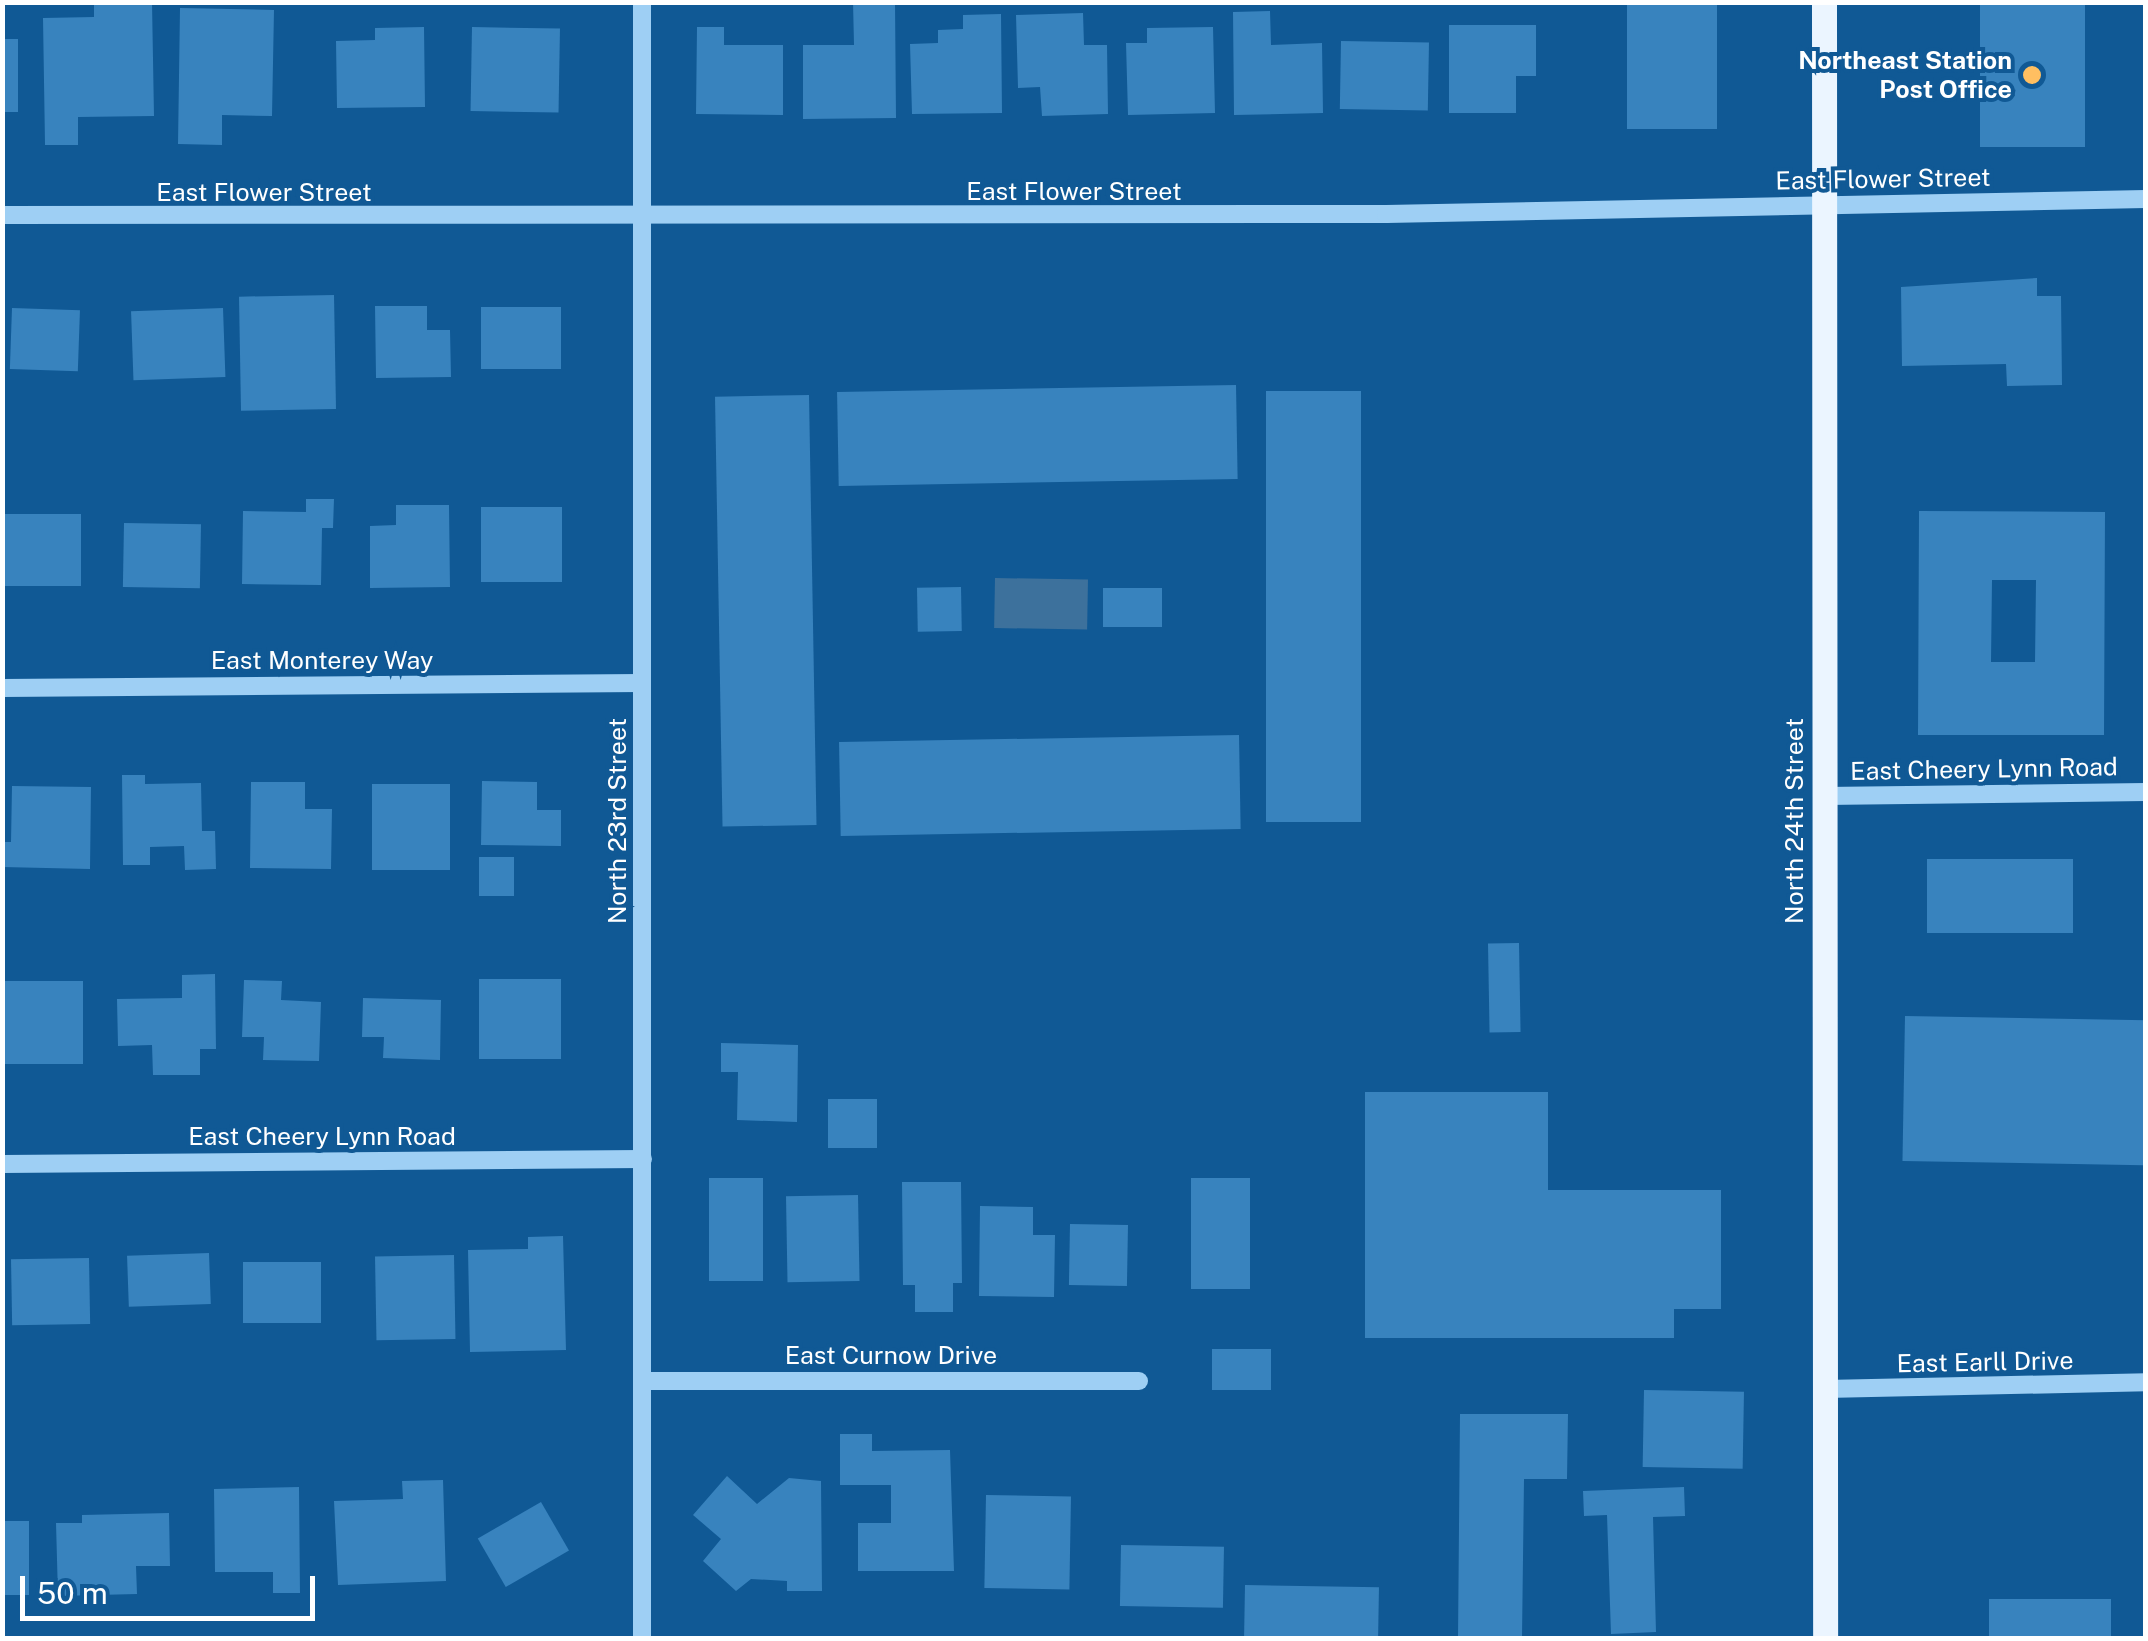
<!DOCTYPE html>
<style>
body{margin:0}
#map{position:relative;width:2148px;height:1641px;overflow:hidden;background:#105995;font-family:"Public Sans",sans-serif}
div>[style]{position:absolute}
.water>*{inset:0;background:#3d719c;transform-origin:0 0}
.building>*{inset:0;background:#3883be;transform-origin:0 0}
.minor>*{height:18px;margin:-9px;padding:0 9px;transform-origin:9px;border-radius:9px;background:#9ecff4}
.major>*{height:25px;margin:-12.5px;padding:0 12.5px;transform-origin:12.5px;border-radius:12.5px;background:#ebf5ff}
.dots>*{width:28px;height:28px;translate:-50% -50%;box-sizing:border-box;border:5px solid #105995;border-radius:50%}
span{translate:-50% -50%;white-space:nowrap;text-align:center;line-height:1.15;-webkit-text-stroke:8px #105995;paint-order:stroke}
.poi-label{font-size:25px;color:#fff;font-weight:700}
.right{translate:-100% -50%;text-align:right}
.street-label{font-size:25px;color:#fff}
.frame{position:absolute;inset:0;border:5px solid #fff;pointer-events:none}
.scale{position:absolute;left:20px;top:1576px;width:295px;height:45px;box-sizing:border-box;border:5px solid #fff;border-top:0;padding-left:12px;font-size:30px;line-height:35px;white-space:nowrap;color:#fff;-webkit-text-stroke:8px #105995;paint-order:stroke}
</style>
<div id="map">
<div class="water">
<i style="left:995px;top:578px;width:93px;height:50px;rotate:1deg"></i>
</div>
<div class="building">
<i style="clip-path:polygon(94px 2px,152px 2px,154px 116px,78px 117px,78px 145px,45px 145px,43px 18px,94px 17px)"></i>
<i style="clip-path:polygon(853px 2px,895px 2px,896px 118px,803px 119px,803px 45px,854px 45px)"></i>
<i style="left:1627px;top:2px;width:90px;height:127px"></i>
<i style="left:1980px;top:2px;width:105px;height:145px"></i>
<i style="clip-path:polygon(180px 8px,274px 10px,272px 116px,222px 115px,222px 145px,178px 144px)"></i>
<i style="clip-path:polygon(1270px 11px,1271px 45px,1322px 43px,1323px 113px,1234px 115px,1233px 12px)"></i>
<i style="clip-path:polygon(1083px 13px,1084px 45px,1107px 45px,1108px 114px,1042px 116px,1040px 87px,1018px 88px,1016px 15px)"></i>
<i style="clip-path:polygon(1001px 14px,1002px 113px,912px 114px,910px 44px,938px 43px,938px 30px,963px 29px,963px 15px)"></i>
<i style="clip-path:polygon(1449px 25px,1536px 25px,1536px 76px,1516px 76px,1516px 113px,1449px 113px)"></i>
<i style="clip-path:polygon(424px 27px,425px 107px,337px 108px,336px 41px,375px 40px,375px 28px)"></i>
<i style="left:472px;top:27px;width:88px;height:84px;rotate:1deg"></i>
<i style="clip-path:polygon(697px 27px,724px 27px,724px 45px,783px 45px,783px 115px,696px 114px)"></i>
<i style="clip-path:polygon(1213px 27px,1215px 113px,1128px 115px,1126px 43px,1147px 43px,1147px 28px)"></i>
<i style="left:2px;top:39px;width:16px;height:73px"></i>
<i style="left:1341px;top:41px;width:88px;height:68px;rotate:1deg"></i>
<i style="clip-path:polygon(2037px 278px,2037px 296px,2061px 296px,2062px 385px,2007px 386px,2006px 364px,1902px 366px,1901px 287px)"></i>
<i style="left:334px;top:295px;width:114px;height:95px;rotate:89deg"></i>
<i style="clip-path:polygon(375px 306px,427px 306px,427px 330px,450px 330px,451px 377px,376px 378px)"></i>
<i style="left:561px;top:307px;width:62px;height:80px;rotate:90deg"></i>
<i style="left:12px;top:308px;width:68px;height:61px;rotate:2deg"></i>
<i style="left:223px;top:308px;width:69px;height:92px;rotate:88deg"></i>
<i style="left:1236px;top:385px;width:94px;height:399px;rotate:89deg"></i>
<i style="left:1361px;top:391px;width:431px;height:95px;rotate:90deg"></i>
<i style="left:809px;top:395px;width:430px;height:94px;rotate:89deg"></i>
<i style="clip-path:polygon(306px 499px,334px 499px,333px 528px,322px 528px,321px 585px,242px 584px,243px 511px,306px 512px)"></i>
<i style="clip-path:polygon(396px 505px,449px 505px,450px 587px,370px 588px,370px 526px,396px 525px)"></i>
<i style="left:481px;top:507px;width:81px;height:75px"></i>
<i style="clip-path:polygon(evenodd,1919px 511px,2105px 512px,2104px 735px,1918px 735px,1919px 511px,1992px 580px,2036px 580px,2035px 662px,1991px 662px,1992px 580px)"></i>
<i style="left:81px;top:514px;width:72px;height:79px;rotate:90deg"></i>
<i style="left:124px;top:523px;width:77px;height:64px;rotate:1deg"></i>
<i style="left:961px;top:587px;width:44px;height:44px;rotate:89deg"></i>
<i style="left:1162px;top:588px;width:39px;height:59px;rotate:90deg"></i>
<i style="left:1239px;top:735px;width:94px;height:400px;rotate:89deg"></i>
<i style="clip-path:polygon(122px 775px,145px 775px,145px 784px,201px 783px,202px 831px,215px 831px,216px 869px,185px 870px,184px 846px,150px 847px,150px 865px,123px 865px)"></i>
<i style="clip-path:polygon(482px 781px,537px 782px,537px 810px,561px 810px,561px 846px,481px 845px)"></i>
<i style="clip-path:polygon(251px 782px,305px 782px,305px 809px,332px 809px,331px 869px,250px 868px)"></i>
<i style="left:372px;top:784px;width:78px;height:86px"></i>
<i style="clip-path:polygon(12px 786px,91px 787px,90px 869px,2px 867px,2px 842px,11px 842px)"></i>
<i style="left:479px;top:857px;width:35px;height:39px"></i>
<i style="left:2073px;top:859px;width:74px;height:146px;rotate:90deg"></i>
<i style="left:1519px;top:943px;width:89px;height:31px;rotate:89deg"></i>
<i style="clip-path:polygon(215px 974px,216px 1049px,200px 1049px,200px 1075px,153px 1075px,152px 1045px,118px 1046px,117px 999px,182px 998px,182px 975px)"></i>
<i style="left:561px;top:979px;width:80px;height:82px;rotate:90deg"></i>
<i style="clip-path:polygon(244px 980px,282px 981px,281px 1000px,321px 1002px,319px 1061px,263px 1060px,264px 1037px,242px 1037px)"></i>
<i style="left:2px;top:981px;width:81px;height:83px"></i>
<i style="clip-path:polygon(363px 998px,441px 1000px,440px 1060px,383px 1058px,384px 1037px,362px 1037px)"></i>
<i style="left:1905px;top:1016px;width:241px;height:145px;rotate:1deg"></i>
<i style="clip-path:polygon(721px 1043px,798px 1045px,797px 1122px,737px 1120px,738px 1072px,721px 1072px)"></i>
<i style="clip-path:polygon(1365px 1092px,1548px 1092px,1548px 1190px,1721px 1190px,1721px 1309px,1674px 1309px,1674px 1338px,1365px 1338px)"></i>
<i style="left:828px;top:1099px;width:49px;height:49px"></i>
<i style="left:709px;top:1178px;width:54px;height:103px"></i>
<i style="left:1191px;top:1178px;width:59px;height:111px"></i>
<i style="clip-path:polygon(902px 1182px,961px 1182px,962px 1283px,953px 1283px,953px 1312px,915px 1312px,915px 1285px,903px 1285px)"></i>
<i style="left:858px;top:1195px;width:86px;height:72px;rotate:89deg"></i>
<i style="clip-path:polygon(980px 1206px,1033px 1207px,1033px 1235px,1055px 1235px,1054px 1297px,979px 1296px)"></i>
<i style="left:1070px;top:1224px;width:58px;height:61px;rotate:1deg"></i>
<i style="clip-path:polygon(563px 1236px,566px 1350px,470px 1352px,468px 1250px,528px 1249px,528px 1237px)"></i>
<i style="left:209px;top:1253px;width:51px;height:82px;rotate:88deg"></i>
<i style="left:454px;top:1255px;width:84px;height:79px;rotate:89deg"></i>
<i style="left:89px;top:1258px;width:66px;height:78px;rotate:89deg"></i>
<i style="left:243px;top:1262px;width:78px;height:61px"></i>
<i style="left:1212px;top:1349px;width:59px;height:41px"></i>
<i style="left:1644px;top:1390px;width:100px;height:77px;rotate:1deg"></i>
<i style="clip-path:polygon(1460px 1414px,1568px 1414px,1567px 1479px,1524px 1479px,1522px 1638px,1458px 1638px)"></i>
<i style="clip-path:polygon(840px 1434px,872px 1434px,872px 1451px,950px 1450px,954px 1571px,858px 1571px,858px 1523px,891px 1523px,891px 1485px,840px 1485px)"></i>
<i style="clip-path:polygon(727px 1476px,757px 1504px,789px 1478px,821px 1481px,822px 1591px,787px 1591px,787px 1581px,751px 1579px,736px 1591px,703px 1561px,721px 1539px,693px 1515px)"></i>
<i style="clip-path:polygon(443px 1480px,446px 1581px,338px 1585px,334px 1501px,403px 1499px,402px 1481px)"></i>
<i style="clip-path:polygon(299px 1487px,300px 1593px,273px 1593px,273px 1572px,215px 1572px,214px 1489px)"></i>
<i style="clip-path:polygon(1684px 1487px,1685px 1516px,1653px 1517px,1656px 1632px,1611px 1634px,1607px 1515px,1584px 1516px,1583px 1491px)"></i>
<i style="left:986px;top:1495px;width:85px;height:93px;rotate:1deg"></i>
<i style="left:541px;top:1502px;width:56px;height:73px;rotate:60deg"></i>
<i style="clip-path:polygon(169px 1513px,170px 1566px,136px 1566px,137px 1594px,58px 1596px,56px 1523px,82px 1523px,82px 1515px)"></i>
<i style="left:2px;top:1521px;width:27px;height:74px"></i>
<i style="left:1121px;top:1545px;width:103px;height:61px;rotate:1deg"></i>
<i style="left:1245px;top:1585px;width:134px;height:53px;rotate:1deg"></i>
<i style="left:1989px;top:1599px;width:122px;height:39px"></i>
</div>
<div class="minor">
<i style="left:2px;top:215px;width:1384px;rotate:-0.04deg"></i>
<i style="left:1386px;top:214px;width:760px;rotate:-1.13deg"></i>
<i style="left:2px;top:688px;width:640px;rotate:-0.45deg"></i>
<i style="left:1824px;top:796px;width:322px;rotate:-0.7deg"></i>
<i style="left:2px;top:1164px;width:641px;rotate:-0.45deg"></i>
<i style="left:643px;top:1381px;width:496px"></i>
<i style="left:1825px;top:1389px;width:321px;rotate:-1.2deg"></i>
<i style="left:642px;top:1638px;width:1636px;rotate:-90deg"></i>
</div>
<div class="major">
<i style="left:1824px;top:2px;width:1636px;rotate:89.96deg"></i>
</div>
<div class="dots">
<i style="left:2032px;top:75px;background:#ffbf61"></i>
</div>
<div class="poi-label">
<span class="right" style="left:2012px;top:75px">Northeast Station<br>Post Office</span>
</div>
<div class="street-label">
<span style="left:1883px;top:179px;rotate:-1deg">East Flower Street</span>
<span style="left:1074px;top:191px">East Flower Street</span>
<span style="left:264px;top:192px">East Flower Street</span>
<span style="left:322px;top:660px">East Monterey Way</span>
<span style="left:1984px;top:769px;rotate:-1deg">East Cheery Lynn Road</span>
<span style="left:617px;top:821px;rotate:-90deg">North 23rd Street</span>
<span style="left:1794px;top:821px;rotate:-90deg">North 24th Street</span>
<span style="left:322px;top:1136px">East Cheery Lynn Road</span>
<span style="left:891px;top:1355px">East Curnow Drive</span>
<span style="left:1985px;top:1362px;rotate:-1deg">East Earll Drive</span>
</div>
<div class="frame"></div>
<div class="scale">50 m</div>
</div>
